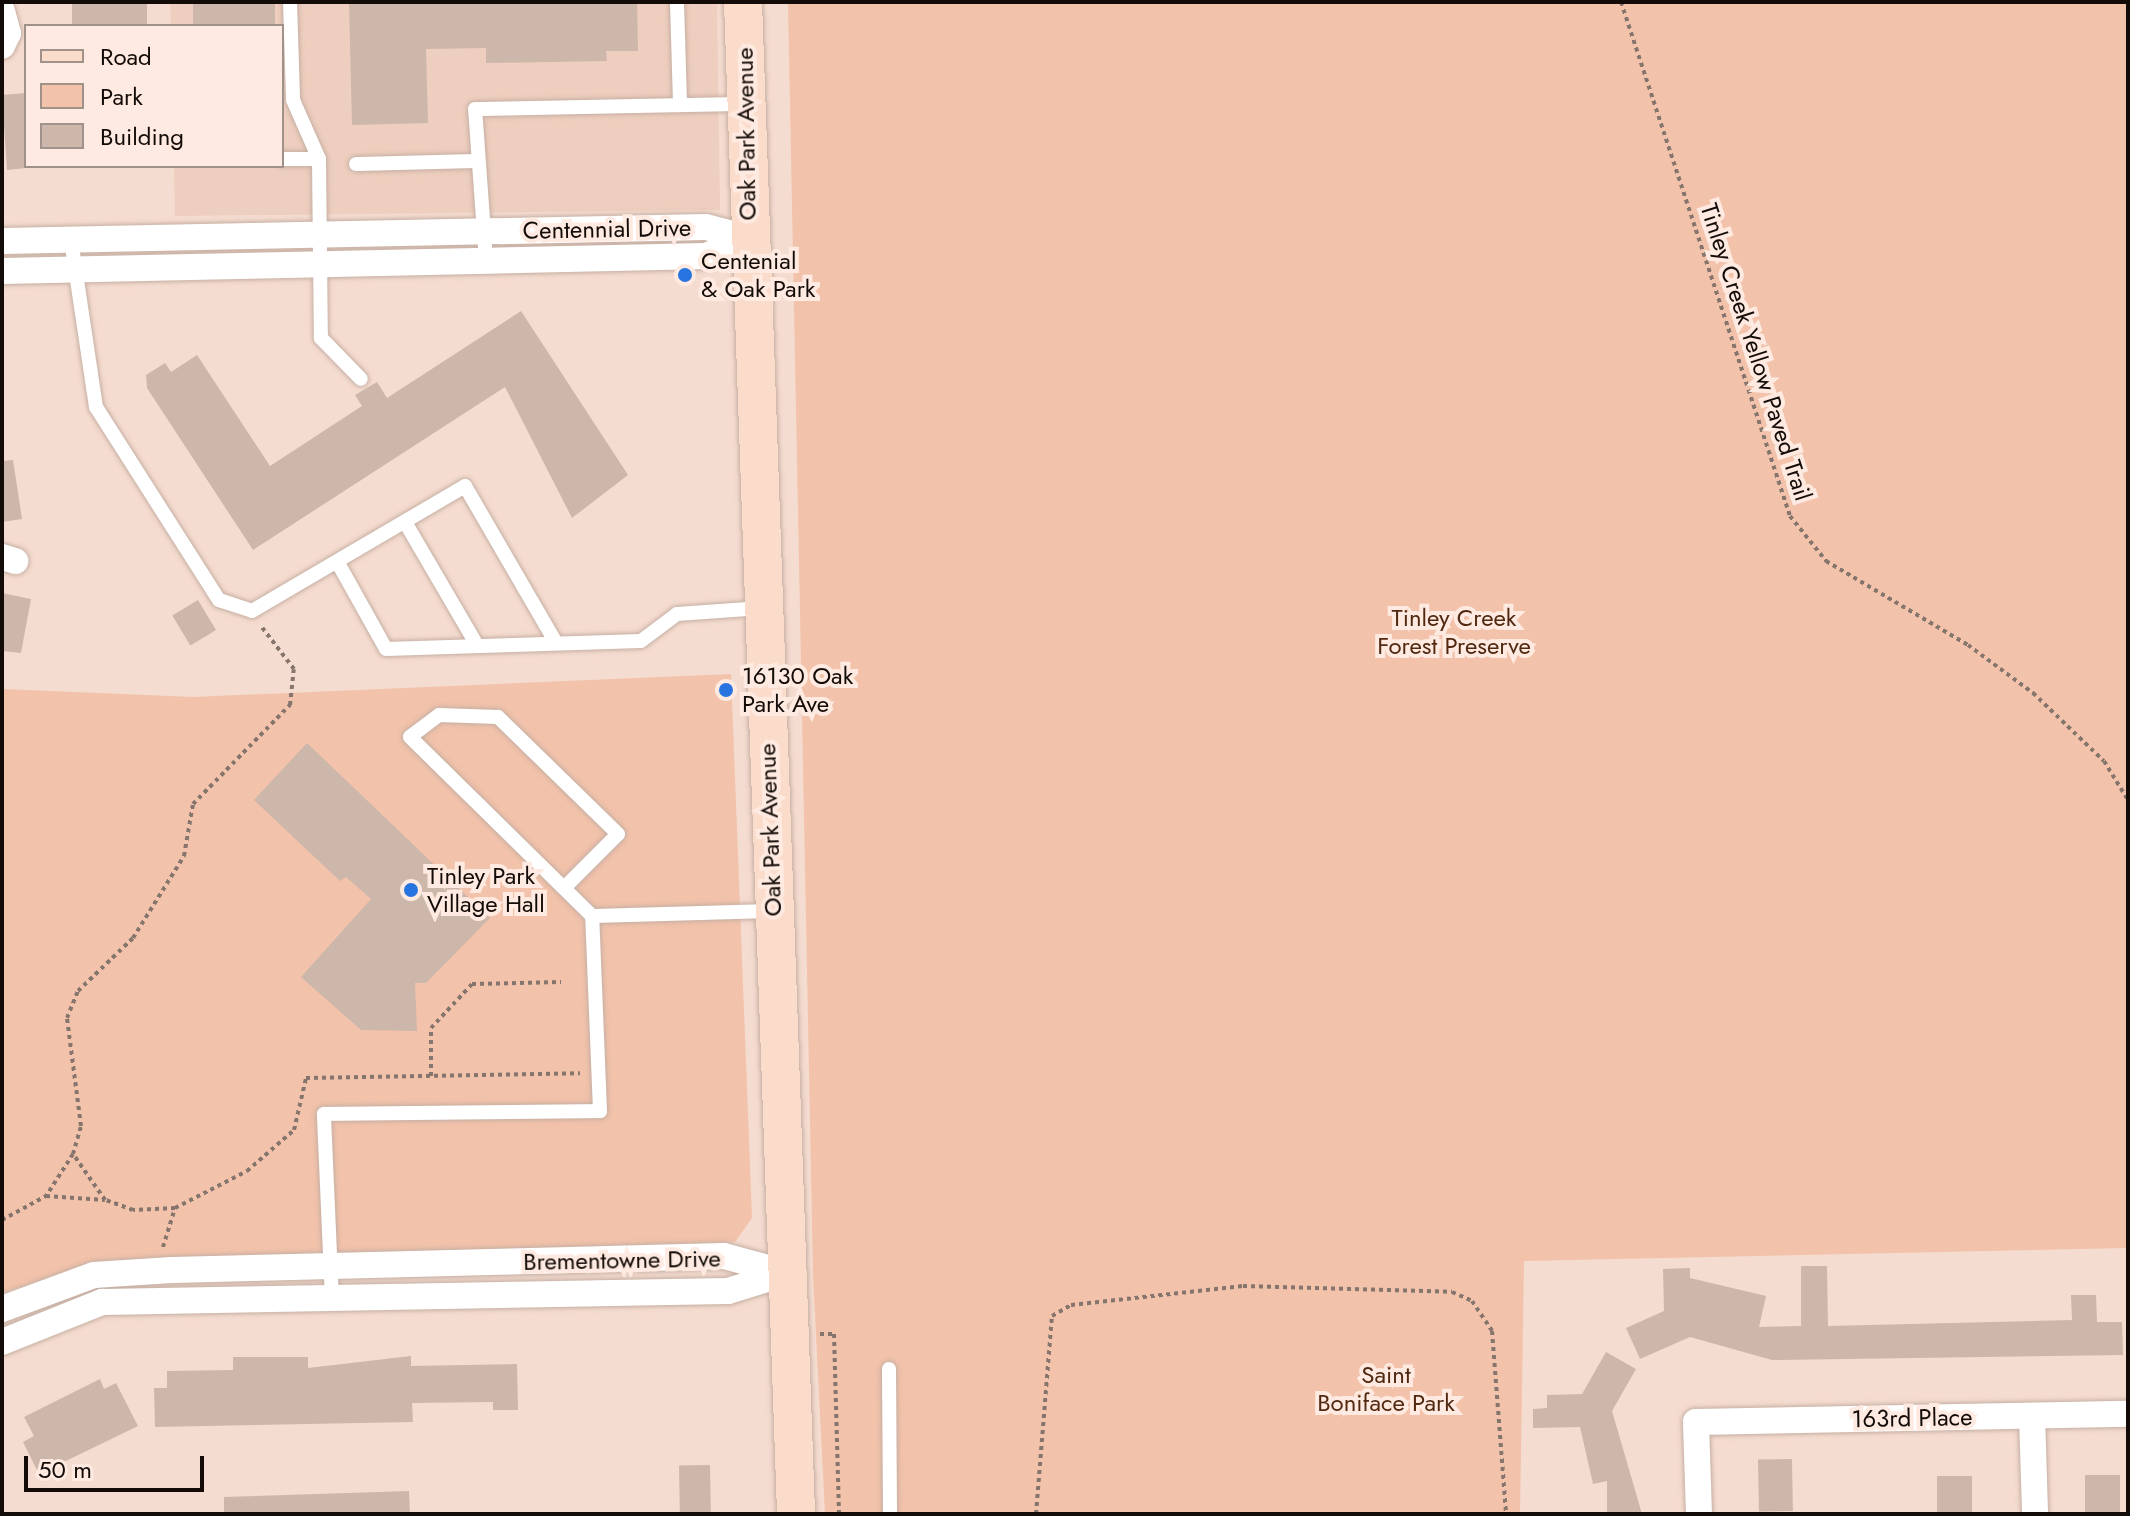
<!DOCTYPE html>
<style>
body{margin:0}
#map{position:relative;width:2130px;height:1516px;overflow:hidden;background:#f5dcd0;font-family:Jost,sans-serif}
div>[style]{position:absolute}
.built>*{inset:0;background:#eecebe}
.green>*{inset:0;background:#f2c2aa}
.building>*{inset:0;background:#cdb6aa;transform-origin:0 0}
.path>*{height:4px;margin-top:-2px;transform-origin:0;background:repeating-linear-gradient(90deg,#86756d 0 4px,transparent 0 8px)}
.roads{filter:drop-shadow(0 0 2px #c6afa3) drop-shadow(0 0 2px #c6afa3)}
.lane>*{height:14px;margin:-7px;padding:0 7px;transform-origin:7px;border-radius:7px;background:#fff}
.street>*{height:26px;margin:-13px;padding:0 13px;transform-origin:13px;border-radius:13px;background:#fff}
.secondary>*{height:38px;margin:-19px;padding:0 19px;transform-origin:19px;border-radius:19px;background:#fbdbca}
.dots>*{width:22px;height:22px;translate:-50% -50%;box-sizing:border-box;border:4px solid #feeae1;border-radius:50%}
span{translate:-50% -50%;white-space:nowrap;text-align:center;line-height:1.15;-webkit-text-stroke:8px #feeae1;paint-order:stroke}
.street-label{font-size:24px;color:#130b07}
.poi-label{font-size:24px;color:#130b07}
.left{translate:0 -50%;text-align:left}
.park-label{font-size:24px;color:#512810}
.frame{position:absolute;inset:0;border:4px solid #130b07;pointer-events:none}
.legend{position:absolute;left:24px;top:24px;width:260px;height:144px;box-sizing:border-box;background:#feeae1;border:2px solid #a0918a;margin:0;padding:10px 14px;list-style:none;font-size:24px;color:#130b07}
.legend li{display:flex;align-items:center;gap:16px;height:40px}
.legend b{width:40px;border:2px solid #a0918a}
.scale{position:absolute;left:24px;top:1456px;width:180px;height:36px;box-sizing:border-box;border:4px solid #130b07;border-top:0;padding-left:10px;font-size:24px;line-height:28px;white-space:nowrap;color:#130b07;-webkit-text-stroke:6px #feeae1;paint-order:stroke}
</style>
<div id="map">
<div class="built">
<i style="clip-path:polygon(170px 2px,717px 2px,720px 210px,175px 216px,174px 166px,282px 166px,282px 26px,171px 26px)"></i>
</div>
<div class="green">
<i style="clip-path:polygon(788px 2px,2128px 2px,2128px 1248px,1524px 1261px,1520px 1514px,825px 1514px,813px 1274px)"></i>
<i style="clip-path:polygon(731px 674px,752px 1218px,735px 1242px,99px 1261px,2px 1293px,2px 689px,193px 697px)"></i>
</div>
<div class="building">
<i style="left:72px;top:2px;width:75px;height:24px"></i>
<i style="left:193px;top:2px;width:82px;height:24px"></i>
<i style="clip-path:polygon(349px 2px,637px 2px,638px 51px,606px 51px,607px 61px,486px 63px,486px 48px,426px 49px,428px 123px,352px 125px)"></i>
<i style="clip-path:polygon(26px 93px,26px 168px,7px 170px,2px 95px)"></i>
<i style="clip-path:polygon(521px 311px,628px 475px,572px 518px,505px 387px,253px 550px,147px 388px,146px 375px,165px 363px,171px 372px,197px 355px,270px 466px,362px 406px,355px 395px,377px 382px,387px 398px)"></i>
<i style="clip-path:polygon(13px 460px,22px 519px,2px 522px,2px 461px)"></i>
<i style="clip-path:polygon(2px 593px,31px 599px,21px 653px,2px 651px)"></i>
<i style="left:198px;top:600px;width:35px;height:30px;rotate:59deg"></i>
<i style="clip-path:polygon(307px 743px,490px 918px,426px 983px,415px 983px,417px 1031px,361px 1030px,301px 977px,371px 899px,346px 877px,340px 881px,254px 800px)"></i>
<i style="clip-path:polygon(1801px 1266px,1827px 1266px,1828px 1326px,2072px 1320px,2071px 1295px,2096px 1295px,2097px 1322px,2122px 1322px,2123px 1355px,1772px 1360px,1690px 1337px,1640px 1359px,1626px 1328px,1664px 1311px,1663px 1269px,1690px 1268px,1690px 1278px,1766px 1296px,1759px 1327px,1801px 1326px)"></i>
<i style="clip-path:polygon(1606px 1352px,1636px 1369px,1612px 1411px,1642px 1514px,1607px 1514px,1607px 1481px,1593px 1484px,1580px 1427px,1533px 1428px,1533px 1409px,1547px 1408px,1547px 1395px,1582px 1394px)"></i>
<i style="clip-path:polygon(411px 1356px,411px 1366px,517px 1364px,518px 1410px,493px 1410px,493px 1402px,412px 1403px,413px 1422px,155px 1427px,154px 1388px,167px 1388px,167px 1371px,233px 1370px,233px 1357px,308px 1357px,308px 1368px)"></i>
<i style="clip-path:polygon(100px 1379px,104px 1389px,116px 1383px,138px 1426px,39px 1474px,23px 1442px,34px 1436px,24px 1417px)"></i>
<i style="left:1792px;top:1459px;width:52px;height:34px;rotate:89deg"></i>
<i style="left:710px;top:1465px;width:49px;height:31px;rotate:89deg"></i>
<i style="left:2085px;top:1475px;width:35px;height:39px"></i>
<i style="left:1972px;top:1476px;width:38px;height:35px;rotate:90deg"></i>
<i style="clip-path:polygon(409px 1491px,410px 1514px,224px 1514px,224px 1497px)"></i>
</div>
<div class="path">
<i style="left:1621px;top:2px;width:541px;rotate:71.8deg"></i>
<i style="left:1790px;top:516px;width:58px;rotate:51.3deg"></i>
<i style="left:1826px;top:561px;width:165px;rotate:30.6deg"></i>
<i style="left:1968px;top:645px;width:81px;rotate:36.4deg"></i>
<i style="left:2033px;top:693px;width:98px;rotate:43.8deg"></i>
<i style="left:2104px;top:761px;width:46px;rotate:58.4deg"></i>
<i style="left:431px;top:1076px;width:48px;rotate:-90deg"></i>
<i style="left:431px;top:1028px;width:60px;rotate:-47deg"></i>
<i style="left:472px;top:984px;width:89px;rotate:-1.3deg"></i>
<i style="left:73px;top:1154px;width:50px;rotate:122.7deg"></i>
<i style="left:46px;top:1196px;width:59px;rotate:3.9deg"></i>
<i style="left:175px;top:1208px;width:42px;rotate:177.3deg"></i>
<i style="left:133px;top:1210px;width:30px;rotate:-160deg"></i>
<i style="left:105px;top:1200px;width:56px;rotate:-124.8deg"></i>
<i style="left:73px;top:1154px;width:29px;rotate:-74deg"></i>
<i style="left:81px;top:1126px;width:109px;rotate:-97.4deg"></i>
<i style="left:67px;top:1018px;width:29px;rotate:-68deg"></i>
<i style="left:78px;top:991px;width:76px;rotate:-43.9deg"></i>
<i style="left:133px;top:938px;width:97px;rotate:-58.1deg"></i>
<i style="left:184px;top:856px;width:53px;rotate:-80.2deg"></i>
<i style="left:193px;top:804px;width:139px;rotate:-45.6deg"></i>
<i style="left:290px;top:705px;width:36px;rotate:-84deg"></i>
<i style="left:294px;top:669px;width:54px;rotate:-127.5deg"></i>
<i style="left:2px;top:1220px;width:50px;rotate:-28.6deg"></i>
<i style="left:163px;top:1247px;width:41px;rotate:-72.9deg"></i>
<i style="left:175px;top:1208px;width:81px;rotate:-27.2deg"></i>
<i style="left:247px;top:1171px;width:62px;rotate:-41.1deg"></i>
<i style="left:294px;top:1130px;width:53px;rotate:-77deg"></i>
<i style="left:306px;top:1078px;width:274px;rotate:-1deg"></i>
<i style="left:820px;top:1334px;width:14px"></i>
<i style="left:834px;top:1334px;width:180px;rotate:88.4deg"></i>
<i style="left:1036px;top:1514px;width:199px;rotate:-85.4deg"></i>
<i style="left:1052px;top:1316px;width:22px;rotate:-30deg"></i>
<i style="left:1071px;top:1305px;width:173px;rotate:-6.3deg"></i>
<i style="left:1243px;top:1286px;width:209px;rotate:1.6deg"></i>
<i style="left:1452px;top:1292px;width:22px;rotate:24deg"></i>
<i style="left:1472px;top:1301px;width:36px;rotate:56deg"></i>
<i style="left:1492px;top:1331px;width:184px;rotate:85.6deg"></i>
</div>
<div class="roads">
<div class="lane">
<i style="left:290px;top:2px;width:98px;rotate:88.2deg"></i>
<i style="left:293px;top:100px;width:64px;rotate:66.2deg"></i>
<i style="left:319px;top:159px;width:179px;rotate:89.4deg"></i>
<i style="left:321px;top:338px;width:57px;rotate:45.7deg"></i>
<i style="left:677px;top:2px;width:103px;rotate:88.3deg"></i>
<i style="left:282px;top:159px;width:37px"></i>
<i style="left:356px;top:164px;width:122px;rotate:-1.4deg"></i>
<i style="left:71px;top:240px;width:169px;rotate:81.5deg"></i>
<i style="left:96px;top:407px;width:229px;rotate:57.5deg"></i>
<i style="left:219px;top:600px;width:35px;rotate:18deg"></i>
<i style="left:252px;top:611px;width:247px;rotate:-30.4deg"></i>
<i style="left:465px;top:486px;width:181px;rotate:59.9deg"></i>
<i style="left:486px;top:261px;width:152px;rotate:-94.1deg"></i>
<i style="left:475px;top:109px;width:270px;rotate:-1.1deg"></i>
<i style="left:405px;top:522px;width:143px;rotate:59.7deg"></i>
<i style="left:338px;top:563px;width:98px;rotate:60.8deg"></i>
<i style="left:386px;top:649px;width:255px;rotate:-1.8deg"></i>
<i style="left:641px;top:641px;width:45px;rotate:-36.9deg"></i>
<i style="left:677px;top:614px;width:85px;rotate:-4deg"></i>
<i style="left:564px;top:888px;width:76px;rotate:-45deg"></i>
<i style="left:618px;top:834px;width:168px;rotate:-135.7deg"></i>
<i style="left:498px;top:717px;width:59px;rotate:-178.1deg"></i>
<i style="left:439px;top:715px;width:36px;rotate:143deg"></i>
<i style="left:410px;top:737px;width:255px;rotate:44.5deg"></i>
<i style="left:592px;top:916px;width:181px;rotate:-1.6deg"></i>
<i style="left:332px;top:1300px;width:186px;rotate:-92.5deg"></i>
<i style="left:324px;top:1114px;width:276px;rotate:-0.6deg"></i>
<i style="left:600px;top:1111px;width:195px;rotate:-92.3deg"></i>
<i style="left:889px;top:1369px;width:145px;rotate:89.6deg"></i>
</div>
<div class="street">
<i style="left:2px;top:11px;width:23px;rotate:75deg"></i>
<i style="left:8px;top:33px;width:14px;rotate:115deg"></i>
<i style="left:2px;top:241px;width:704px;rotate:-1.14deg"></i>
<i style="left:706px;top:227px;width:43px;rotate:14.7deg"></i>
<i style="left:2px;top:271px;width:704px;rotate:-1.22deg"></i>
<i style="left:706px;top:256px;width:46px;rotate:-23.2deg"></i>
<i style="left:2px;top:557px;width:14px;rotate:17deg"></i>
<i style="left:2px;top:1309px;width:98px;rotate:-20.3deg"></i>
<i style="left:94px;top:1275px;width:78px;rotate:-3.7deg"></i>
<i style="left:172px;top:1270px;width:552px;rotate:-1.45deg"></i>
<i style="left:724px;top:1256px;width:65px;rotate:15.1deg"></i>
<i style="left:2px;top:1342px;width:108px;rotate:-21.8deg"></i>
<i style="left:102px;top:1302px;width:626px;rotate:-1.01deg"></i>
<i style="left:728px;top:1291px;width:62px;rotate:-17deg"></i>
<i style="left:2032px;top:1416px;width:98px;rotate:88.2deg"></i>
<i style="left:1699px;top:1514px;width:92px;rotate:-91.9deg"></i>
<i style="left:1696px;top:1422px;width:432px;rotate:-1.1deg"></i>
</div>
<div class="secondary">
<i style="left:743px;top:2px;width:1513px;rotate:87.99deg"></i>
</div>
</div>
<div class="dots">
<i style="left:685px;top:275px;background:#2774e0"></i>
<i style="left:726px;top:690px;background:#2774e0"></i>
<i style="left:411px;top:890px;background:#2774e0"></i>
</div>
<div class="street-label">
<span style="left:746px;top:134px;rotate:-91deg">Oak Park Avenue</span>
<span style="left:607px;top:229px;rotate:-1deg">Centennial Drive</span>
<span style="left:1756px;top:352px;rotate:72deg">Tinley Creek Yellow Paved Trail</span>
<span style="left:770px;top:830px;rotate:-92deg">Oak Park Avenue</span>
<span style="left:622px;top:1260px;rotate:-1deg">Brementowne Drive</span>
<span style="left:1912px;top:1418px;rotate:-1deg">163rd Place</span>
</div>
<div class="poi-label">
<span class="left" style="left:701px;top:275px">Centenial<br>&amp; Oak Park</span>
<span class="left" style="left:742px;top:690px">16130 Oak<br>Park Ave</span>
<span class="left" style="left:427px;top:890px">Tinley Park<br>Village Hall</span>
</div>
<div class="park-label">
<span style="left:1454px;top:632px">Tinley Creek<br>Forest Preserve</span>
<span style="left:1386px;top:1389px">Saint<br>Boniface Park</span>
</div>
<div class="frame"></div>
<ul class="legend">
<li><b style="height:10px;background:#fbdbca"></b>Road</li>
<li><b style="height:22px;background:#f2c2aa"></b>Park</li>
<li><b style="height:22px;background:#cdb6aa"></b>Building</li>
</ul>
<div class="scale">50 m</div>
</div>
